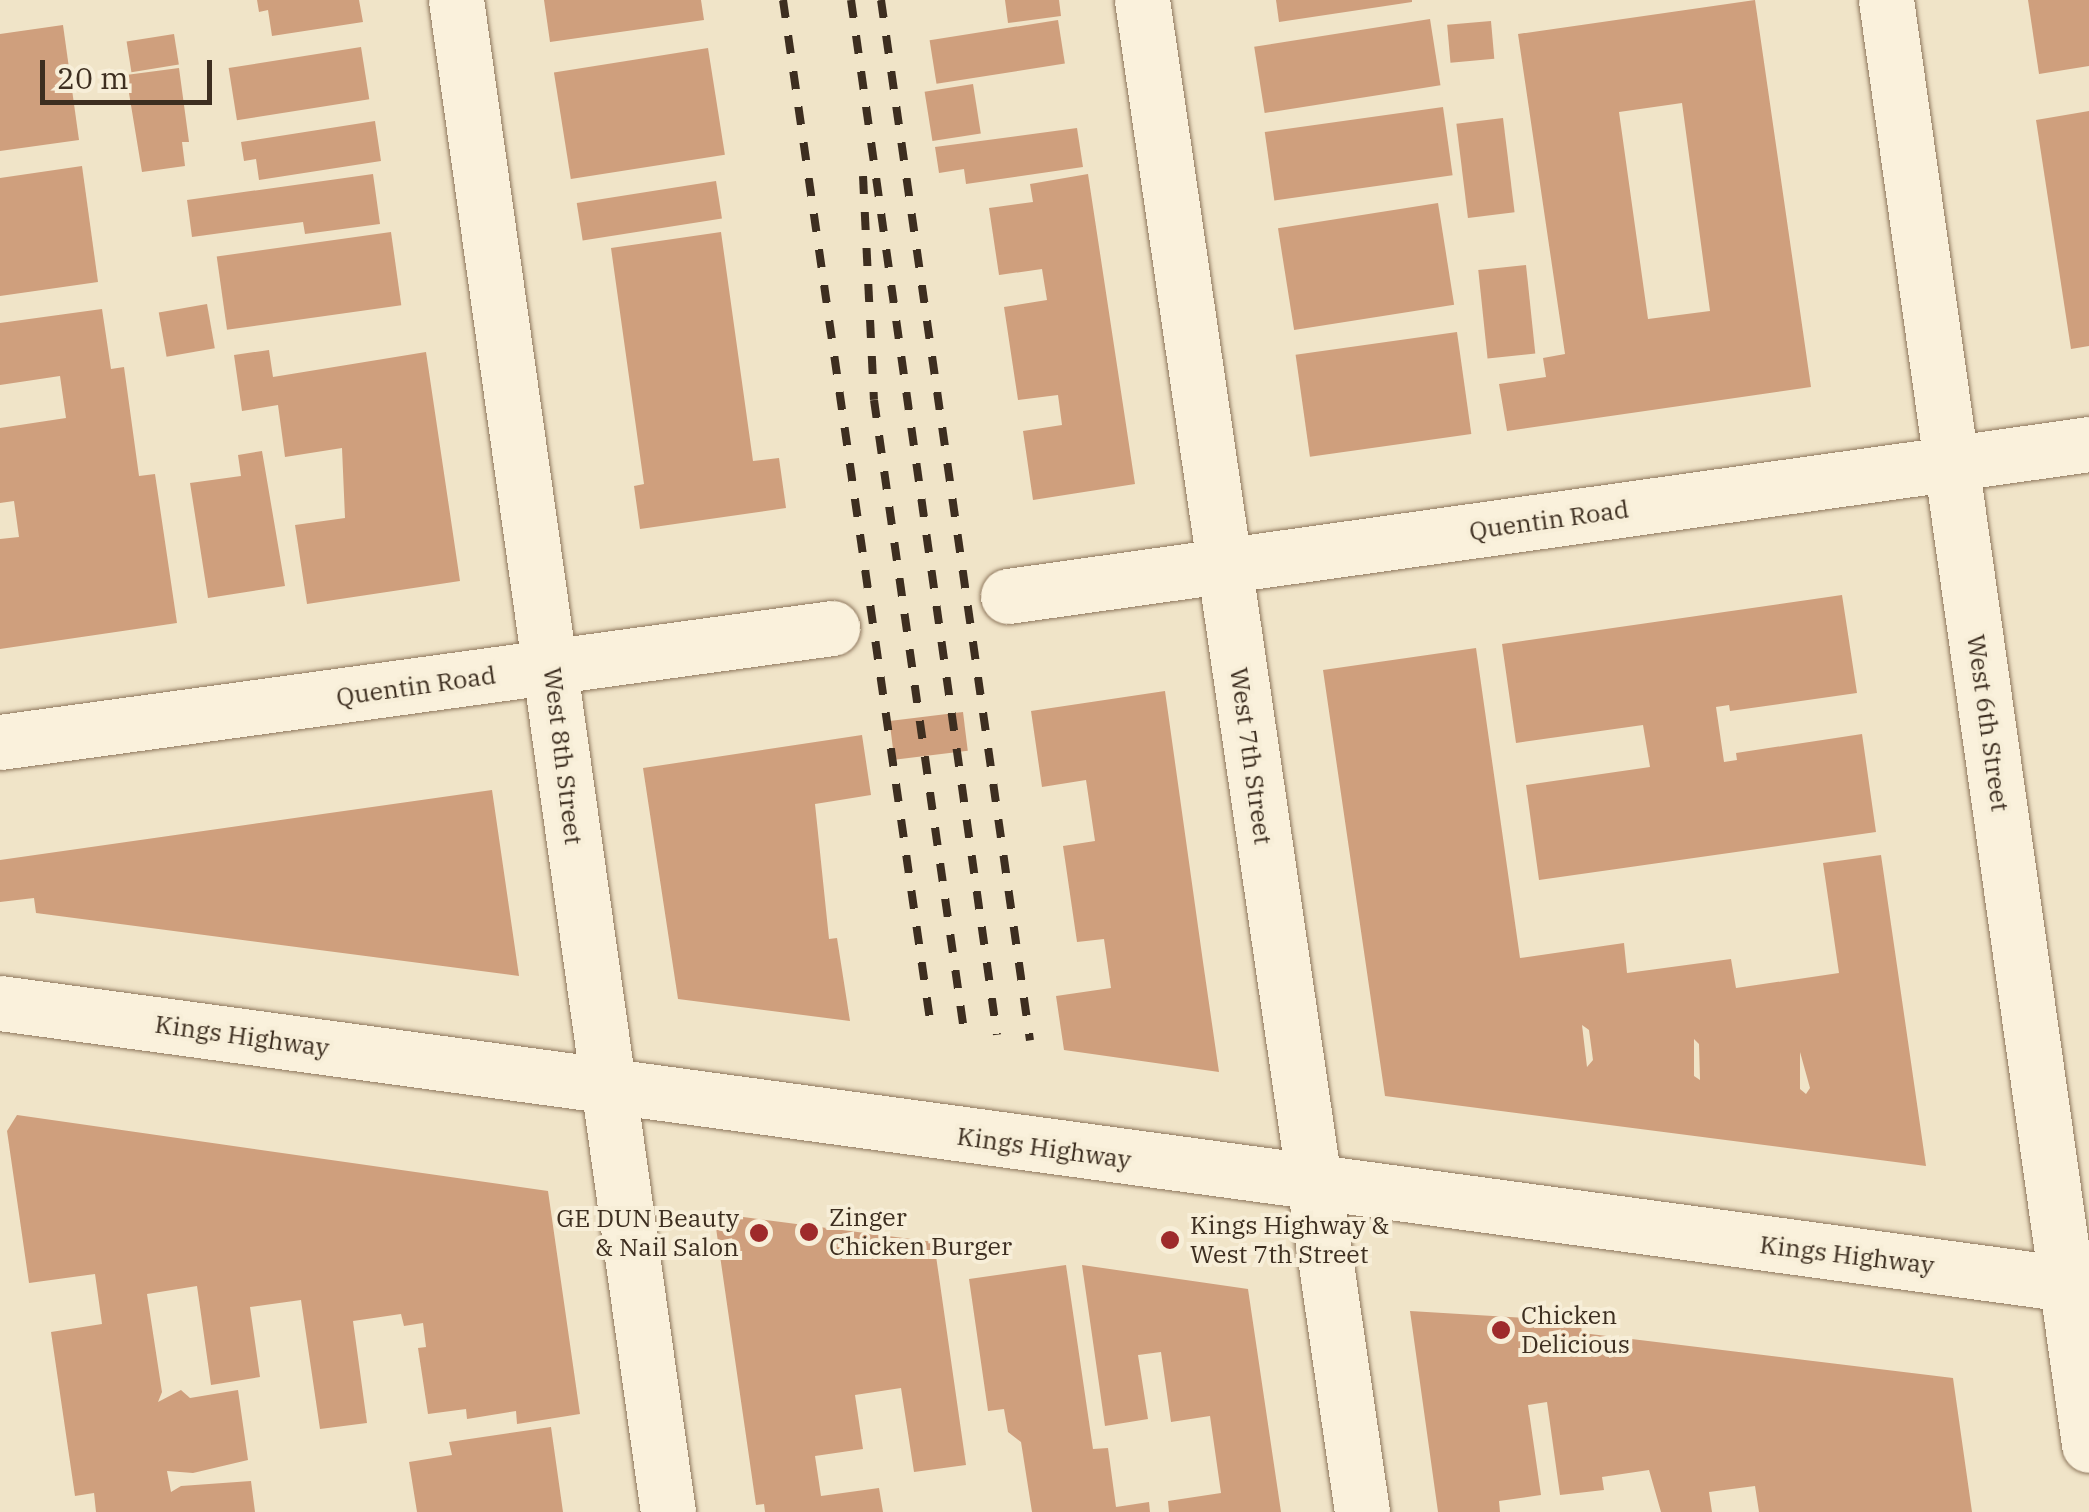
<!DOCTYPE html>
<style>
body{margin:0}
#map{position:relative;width:2089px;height:1512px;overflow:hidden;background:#f0e4c8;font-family:"IBM Plex Serif",serif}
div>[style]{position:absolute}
.building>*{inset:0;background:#cf9f7d;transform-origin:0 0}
.roads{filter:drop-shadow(0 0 2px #8d765c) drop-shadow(0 0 2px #8d765c)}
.minor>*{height:55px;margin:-27.5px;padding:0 27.5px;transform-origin:27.5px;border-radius:27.5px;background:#faf1dc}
.rail>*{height:8px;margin-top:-4px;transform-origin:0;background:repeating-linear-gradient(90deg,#3d2e20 0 18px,transparent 0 36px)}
.dots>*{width:28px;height:28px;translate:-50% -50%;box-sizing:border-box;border:5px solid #f7eed8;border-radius:50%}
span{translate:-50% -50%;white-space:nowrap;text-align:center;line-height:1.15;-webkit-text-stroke:8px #f7eed8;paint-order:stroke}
.street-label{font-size:25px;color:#3d2e20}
.poi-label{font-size:25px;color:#3d2e20}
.left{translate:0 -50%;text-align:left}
.right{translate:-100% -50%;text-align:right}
.scale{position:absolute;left:40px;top:60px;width:172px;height:45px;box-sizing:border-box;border:5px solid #3d2e20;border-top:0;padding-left:12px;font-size:30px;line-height:35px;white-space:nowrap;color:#3d2e20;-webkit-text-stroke:8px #f7eed8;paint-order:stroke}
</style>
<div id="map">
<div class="building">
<i style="clip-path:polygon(257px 0,359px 0,363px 22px,272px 36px,268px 10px,259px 12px)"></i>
<i style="clip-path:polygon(544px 0,701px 0,704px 20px,550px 42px)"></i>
<i style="clip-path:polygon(1005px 0,1059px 0,1061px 16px,1008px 23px)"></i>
<i style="clip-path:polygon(1276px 0,1412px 0,1412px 2px,1279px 22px)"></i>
<i style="clip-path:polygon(evenodd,1755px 0,1811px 387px,1507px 431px,1499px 384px,1546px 377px,1543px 358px,1565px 354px,1518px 34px,1755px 0,1682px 103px,1710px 311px,1648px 319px,1619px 112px,1682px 103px)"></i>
<i style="clip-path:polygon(2028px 0,2089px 0,2089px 66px,2039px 74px)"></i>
<i style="left:1430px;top:19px;width:67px;height:178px;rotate:81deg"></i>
<i style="left:1058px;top:20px;width:44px;height:130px;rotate:81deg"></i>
<i style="left:1491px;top:21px;width:38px;height:44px;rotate:85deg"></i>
<i style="clip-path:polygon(63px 25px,79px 140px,0 151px,0 34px)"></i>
<i style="left:174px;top:34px;width:31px;height:48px;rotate:81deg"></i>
<i style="left:361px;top:47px;width:53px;height:134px;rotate:81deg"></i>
<i style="left:708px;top:48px;width:108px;height:156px;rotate:81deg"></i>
<i style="clip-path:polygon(179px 68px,189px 142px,182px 142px,185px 166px,142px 172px,126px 75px)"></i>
<i style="left:973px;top:84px;width:50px;height:49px;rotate:81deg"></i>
<i style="left:1443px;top:107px;width:69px;height:180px;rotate:82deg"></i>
<i style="clip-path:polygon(2089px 111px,2089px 346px,2071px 349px,2036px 120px)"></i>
<i style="left:1503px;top:118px;width:95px;height:47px;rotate:83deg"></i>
<i style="clip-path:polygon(375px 121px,381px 161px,259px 180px,256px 159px,244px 161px,241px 142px)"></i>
<i style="clip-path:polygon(1077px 128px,1083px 167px,966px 184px,964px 169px,939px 173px,935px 147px)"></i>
<i style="clip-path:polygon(82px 166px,98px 282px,0 296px,0 178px)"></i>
<i style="clip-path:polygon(373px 174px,380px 224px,305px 234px,303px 222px,192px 237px,187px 200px)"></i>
<i style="clip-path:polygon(1088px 174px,1135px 484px,1033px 500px,1023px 431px,1062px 425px,1058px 395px,1018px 400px,1004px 307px,1047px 300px,1042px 269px,999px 275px,989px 208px,1033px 202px,1030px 184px)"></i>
<i style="left:716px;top:181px;width:38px;height:141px;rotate:81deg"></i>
<i style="left:1438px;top:203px;width:103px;height:162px;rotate:81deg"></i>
<i style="left:391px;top:232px;width:74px;height:176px;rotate:82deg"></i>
<i style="clip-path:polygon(721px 232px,753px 461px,779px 458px,786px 508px,640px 529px,634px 486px,644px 484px,643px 477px,611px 248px)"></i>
<i style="left:1526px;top:265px;width:89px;height:48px;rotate:84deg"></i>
<i style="left:207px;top:304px;width:45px;height:49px;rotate:80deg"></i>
<i style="clip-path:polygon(102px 309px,111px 369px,124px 367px,139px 476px,155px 474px,177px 623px,0 649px,0 539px,19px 537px,14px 501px,0 503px,0 428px,66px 418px,60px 376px,0 385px,0 323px)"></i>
<i style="left:1457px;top:332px;width:103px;height:163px;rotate:82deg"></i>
<i style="clip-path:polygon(269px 350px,273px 377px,426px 352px,460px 581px,307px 604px,295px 525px,345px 518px,342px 448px,285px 457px,278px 405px,242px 411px,234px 355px)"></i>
<i style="clip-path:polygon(262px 451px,285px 586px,208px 598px,190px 483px,241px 476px,238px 455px)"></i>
<i style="clip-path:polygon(1842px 595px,1857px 693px,1730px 711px,1729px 705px,1716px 707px,1724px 762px,1737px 760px,1736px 753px,1862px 734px,1876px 832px,1539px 880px,1526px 785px,1650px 767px,1643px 725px,1516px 743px,1502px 644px)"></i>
<i style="clip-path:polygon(evenodd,1476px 648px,1520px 958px,1624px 943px,1627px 973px,1731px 959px,1736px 988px,1839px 973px,1823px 863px,1881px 855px,1926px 1166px,1385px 1096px,1323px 670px,1476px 648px,1582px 1025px,1589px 1030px,1593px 1060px,1587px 1067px,1582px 1025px,1476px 648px,1694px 1039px,1699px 1044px,1700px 1080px,1694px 1076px,1694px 1039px,1476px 648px,1800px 1052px,1810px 1088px,1806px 1094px,1800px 1089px,1800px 1052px)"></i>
<i style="clip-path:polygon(1165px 691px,1203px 962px,1219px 1072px,1064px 1050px,1056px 996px,1111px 988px,1104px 939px,1077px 942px,1063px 846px,1095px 841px,1086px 780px,1042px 787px,1031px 711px)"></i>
<i style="left:963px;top:712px;width:39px;height:74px;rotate:83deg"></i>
<i style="clip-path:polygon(862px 735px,871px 795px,815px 804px,829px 939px,837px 938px,850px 1021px,678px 999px,643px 768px)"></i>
<i style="clip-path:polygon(492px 790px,519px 976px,36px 913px,34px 898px,0 902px,0 860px)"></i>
<i style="clip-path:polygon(17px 1115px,548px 1191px,580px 1414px,517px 1424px,516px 1411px,467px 1419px,466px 1409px,428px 1414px,418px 1348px,426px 1347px,423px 1323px,404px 1326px,401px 1314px,353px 1321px,367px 1423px,320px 1429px,301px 1300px,250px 1307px,260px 1377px,211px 1385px,197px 1286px,147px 1294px,162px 1392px,158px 1402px,181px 1390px,190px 1398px,238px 1390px,248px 1460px,193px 1473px,167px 1471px,171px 1492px,181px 1486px,251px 1481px,255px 1512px,96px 1512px,94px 1493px,75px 1496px,51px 1332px,102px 1324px,95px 1274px,29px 1283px,7px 1131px)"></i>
<i style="clip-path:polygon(728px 1215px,934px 1242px,966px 1465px,914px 1472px,901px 1388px,855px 1395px,863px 1449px,815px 1456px,821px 1496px,879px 1488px,883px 1512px,765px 1512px,764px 1504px,756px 1505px,716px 1228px)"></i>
<i style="clip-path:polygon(1066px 1265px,1093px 1449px,1108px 1448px,1116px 1507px,1149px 1502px,1150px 1512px,1032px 1512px,1021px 1442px,1008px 1432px,1004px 1409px,988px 1411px,969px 1279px)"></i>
<i style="clip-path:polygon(1082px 1265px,1248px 1289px,1281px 1512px,1169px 1512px,1168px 1501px,1221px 1493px,1210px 1416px,1171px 1422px,1161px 1352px,1138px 1355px,1148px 1419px,1105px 1426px)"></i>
<i style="clip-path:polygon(1410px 1311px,1526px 1318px,1581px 1325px,1582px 1333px,1953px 1378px,1972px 1512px,1759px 1512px,1755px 1486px,1709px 1492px,1712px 1512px,1661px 1512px,1649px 1470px,1602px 1477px,1604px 1490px,1560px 1495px,1547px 1402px,1528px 1405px,1541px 1495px,1499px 1501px,1500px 1512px,1438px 1512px)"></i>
<i style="clip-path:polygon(551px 1427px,563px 1512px,417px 1512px,409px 1462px,452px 1455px,449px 1442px)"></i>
</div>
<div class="roads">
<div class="minor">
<i style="left:456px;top:0;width:1527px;rotate:82.02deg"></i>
<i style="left:1142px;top:0;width:1528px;rotate:81.72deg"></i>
<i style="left:1886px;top:0;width:1459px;rotate:82deg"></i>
<i style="left:1008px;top:596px;width:1092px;rotate:-8deg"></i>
<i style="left:0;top:742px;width:840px;rotate:-7.8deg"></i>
<i style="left:0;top:1003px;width:2108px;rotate:7.74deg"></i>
</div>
</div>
<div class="rail">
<i style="left:783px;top:0;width:1038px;rotate:81.8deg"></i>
<i style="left:851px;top:0;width:1045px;rotate:81.97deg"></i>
<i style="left:881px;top:0;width:1051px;rotate:81.85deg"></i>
<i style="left:863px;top:176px;width:224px;rotate:87.2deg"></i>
<i style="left:874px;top:400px;width:637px;rotate:81.88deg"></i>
</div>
<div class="dots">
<i style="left:809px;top:1232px;background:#9e2a2b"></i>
<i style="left:759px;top:1233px;background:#9e2a2b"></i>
<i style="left:1170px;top:1240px;background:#9e2a2b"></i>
<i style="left:1501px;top:1330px;background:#9e2a2b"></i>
</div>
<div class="street-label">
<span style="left:1549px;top:520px;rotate:-8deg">Quentin Road</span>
<span style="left:416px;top:686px;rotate:-8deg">Quentin Road</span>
<span style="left:1988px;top:723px;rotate:82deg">West 6th Street</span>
<span style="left:563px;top:756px;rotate:83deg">West 8th Street</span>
<span style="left:1251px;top:756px;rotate:82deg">West 7th Street</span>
<span style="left:242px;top:1036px;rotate:8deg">Kings Highway</span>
<span style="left:1044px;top:1148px;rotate:8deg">Kings Highway</span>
<span style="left:1847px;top:1255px;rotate:7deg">Kings Highway</span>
</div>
<div class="poi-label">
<span class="left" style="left:829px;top:1232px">Zinger<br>Chicken Burger</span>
<span class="right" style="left:739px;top:1233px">GE DUN Beauty<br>&amp; Nail Salon</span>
<span class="left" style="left:1190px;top:1240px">Kings Highway &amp;<br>West 7th Street</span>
<span class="left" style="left:1521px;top:1330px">Chicken<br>Delicious</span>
</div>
<div class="scale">20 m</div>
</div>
